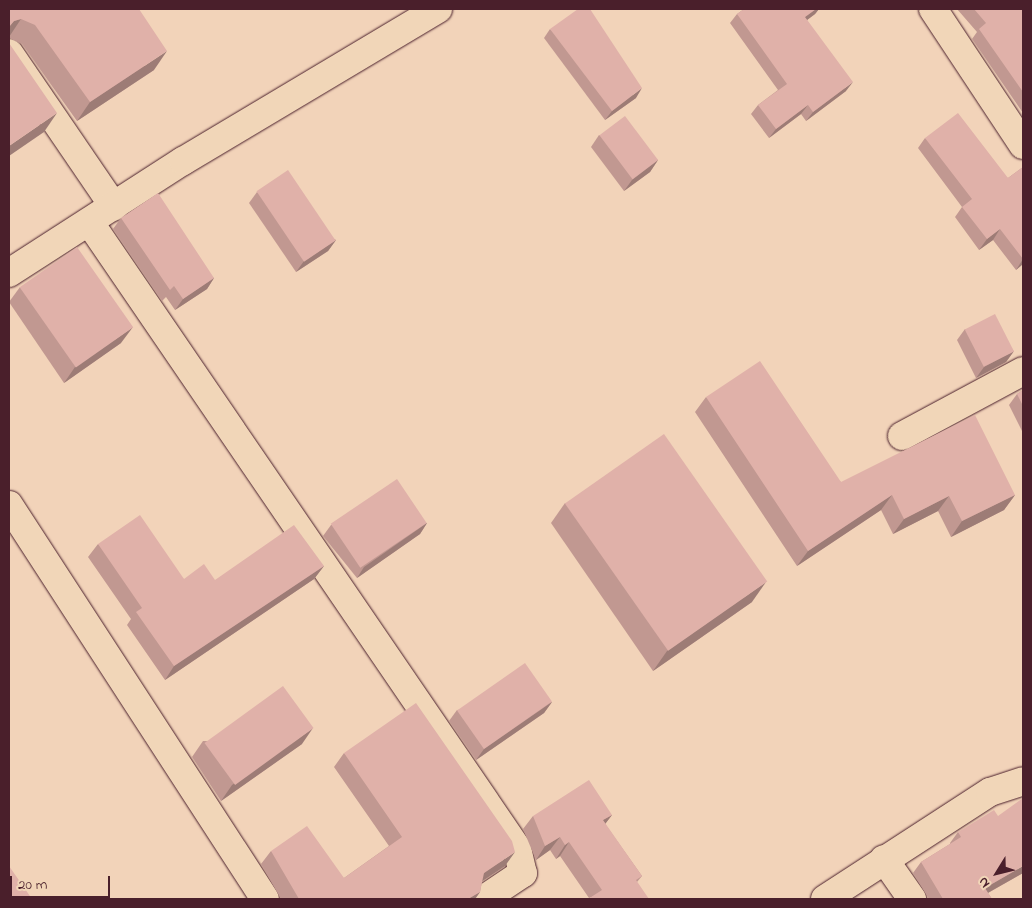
<!DOCTYPE html>
<style>
body{margin:0}
#map{position:relative;width:1032px;height:908px;overflow:hidden;background:#f2d3b9;font-family:"Indie Flower",sans-serif}
div>[style]{position:absolute}
.roads{filter:drop-shadow(0 0 1px #4a1f2b) drop-shadow(0 0 1px #4a1f2b)}
.minor>*{height:28px;margin:-14px;padding:0 14px;transform-origin:14px;border-radius:14px;background:#f1d6b8}
.wall>*{inset:0;background:#c19891}
.shaded-wall>*{inset:0;background:#9d7c76}
.building>*{inset:0;background:#e0b1a9;transform-origin:0 0}
span{translate:-50% -50%;white-space:nowrap;text-align:center;line-height:1.15;-webkit-text-stroke:4px #f1d6b8;paint-order:stroke}
.frame{position:absolute;inset:0;border:10px solid #4a1f2b;pointer-events:none}
.north{position:absolute;left:972px;top:848px;width:50px;height:50px;-webkit-text-stroke:4px #f1d6b8;paint-order:stroke;rotate:234deg;font-size:14px;font-weight:700;line-height:20px;text-align:center;color:#4a1f2b}
.north::after{content:'';display:block;margin:auto;width:18px;height:22px;background:#4a1f2b;clip-path:polygon(50% 0,100% 100%,50% 72%,0 100%)}
.scale{position:absolute;left:10px;top:876px;width:100px;height:22px;box-sizing:border-box;border:2px solid #4a1f2b;border-top:0;padding-left:6px;font-size:15px;line-height:18px;white-space:nowrap;color:#4a1f2b;-webkit-text-stroke:4px #f1d6b8;paint-order:stroke}
</style>
<div id="map">
<div class="roads">
<div class="minor">
<i style="left:933px;top:9px;width:163px;rotate:56.5deg"></i>
<i style="left:9px;top:53px;width:186px;rotate:55.7deg"></i>
<i style="left:90px;top:223px;width:757px;rotate:55.66deg"></i>
<i style="left:517px;top:848px;width:26px;rotate:77deg"></i>
<i style="left:523px;top:873px;width:47px;rotate:146.3deg"></i>
<i style="left:9px;top:273px;width:207px;rotate:-32.8deg"></i>
<i style="left:183px;top:161px;width:297px;rotate:-30.8deg"></i>
<i style="left:902px;top:436px;width:137px;rotate:-28.2deg"></i>
<i style="left:9px;top:505px;width:470px;rotate:57deg"></i>
<i style="left:884px;top:859px;width:49px;rotate:55deg"></i>
<i style="left:825px;top:899px;width:197px;rotate:-33deg"></i>
<i style="left:990px;top:792px;width:35px;rotate:-18deg"></i>
</div>
</div>
<div class="wall">
<i style="clip-path:polygon(9px 9px,154px 70px,77px 121px,22px 44px,9px 38px)"></i>
<i style="clip-path:polygon(744px 9px,819px 9px,815px 14px,807px 20px,846px 91px,806px 121px,801px 114px,769px 138px,751px 114px,758px 105px,778px 90px,730px 23px,737px 14px)"></i>
<i style="clip-path:polygon(957px 9px,1023px 9px,1023px 113px,972px 39px,977px 32px)"></i>
<i style="clip-path:polygon(550px 29px,636px 98px,605px 120px,544px 38px)"></i>
<i style="clip-path:polygon(599px 135px,658px 160px,650px 172px,624px 191px,591px 147px)"></i>
<i style="clip-path:polygon(925px 138px,1008px 178px,1023px 167px,1023px 264px,1016px 270px,993px 240px,979px 250px,955px 217px,962px 207px,918px 148px)"></i>
<i style="clip-path:polygon(257px 192px,336px 240px,328px 251px,296px 272px,249px 203px)"></i>
<i style="clip-path:polygon(121px 218px,214px 278px,207px 289px,175px 310px,166px 297px,162px 301px,113px 229px)"></i>
<i style="clip-path:polygon(20px 287px,121px 343px,64px 383px,9px 302px)"></i>
<i style="clip-path:polygon(965px 329px,1014px 351px,1006px 362px,976px 378px,957px 340px)"></i>
<i style="clip-path:polygon(1023px 390px,1023px 433px,1009px 405px,1017px 394px)"></i>
<i style="clip-path:polygon(706px 397px,841px 482px,1015px 495px,1004px 510px,951px 537px,938px 511px,893px 534px,881px 510px,797px 566px,695px 412px)"></i>
<i style="clip-path:polygon(565px 503px,752px 602px,653px 671px,551px 523px)"></i>
<i style="clip-path:polygon(427px 523px,420px 534px,357px 578px,323px 536px,331px 525px)"></i>
<i style="clip-path:polygon(98px 544px,184px 579px,215px 580px,324px 566px,314px 579px,165px 680px,127px 625px,131px 619px,88px 557px)"></i>
<i style="clip-path:polygon(552px 702px,544px 713px,476px 760px,449px 721px,457px 710px)"></i>
<i style="clip-path:polygon(203px 741px,302px 744px,221px 801px,192px 757px)"></i>
<i style="clip-path:polygon(344px 753px,505px 866px,482px 881px,480px 892px,475px 899px,281px 899px,261px 864px,271px 851px,344px 878px,389px 846px,334px 767px)"></i>
<i style="clip-path:polygon(612px 815px,605px 824px,642px 876px,637px 882px,589px 898px,560px 856px,556px 859px,550px 850px,536px 860px,523px 829px,533px 816px)"></i>
<i style="clip-path:polygon(958px 832px,1023px 873px,988px 893px,992px 899px,929px 899px,913px 873px,921px 862px,950px 844px,950px 843px)"></i>
</div>
<div class="shaded-wall">
<i style="clip-path:polygon(816px 9px,819px 9px,815px 14px,799px 26px,805px 17px)"></i>
<i style="clip-path:polygon(21px 19px,9px 37px,9px 27px,14px 21px)"></i>
<i style="clip-path:polygon(167px 51px,154px 70px,77px 121px,90px 102px)"></i>
<i style="clip-path:polygon(853px 82px,846px 91px,806px 121px,813px 112px)"></i>
<i style="clip-path:polygon(642px 88px,636px 98px,605px 120px,612px 111px)"></i>
<i style="clip-path:polygon(808px 105px,801px 114px,769px 138px,776px 129px)"></i>
<i style="clip-path:polygon(57px 113px,44px 132px,9px 156px,9px 146px)"></i>
<i style="clip-path:polygon(658px 160px,650px 172px,624px 191px,632px 180px)"></i>
<i style="clip-path:polygon(1000px 229px,993px 240px,979px 250px,987px 239px)"></i>
<i style="clip-path:polygon(336px 240px,328px 251px,296px 272px,304px 261px)"></i>
<i style="clip-path:polygon(1023px 259px,1023px 264px,1016px 270px)"></i>
<i style="clip-path:polygon(214px 278px,207px 289px,175px 310px,183px 299px)"></i>
<i style="clip-path:polygon(133px 327px,121px 343px,64px 383px,75px 367px)"></i>
<i style="clip-path:polygon(1014px 351px,1006px 362px,976px 378px,984px 367px)"></i>
<i style="clip-path:polygon(892px 495px,881px 510px,797px 566px,808px 551px)"></i>
<i style="clip-path:polygon(1015px 495px,1004px 510px,951px 537px,962px 521px)"></i>
<i style="clip-path:polygon(949px 496px,938px 511px,893px 534px,904px 519px)"></i>
<i style="clip-path:polygon(427px 523px,420px 534px,357px 578px,364px 567px)"></i>
<i style="clip-path:polygon(324px 566px,314px 579px,165px 680px,174px 666px)"></i>
<i style="clip-path:polygon(766px 582px,752px 602px,653px 671px,667px 651px)"></i>
<i style="clip-path:polygon(552px 702px,544px 713px,476px 760px,484px 749px)"></i>
<i style="clip-path:polygon(313px 728px,302px 744px,221px 801px,232px 785px)"></i>
<i style="clip-path:polygon(612px 815px,602px 828px,603px 820px)"></i>
<i style="clip-path:polygon(560px 837px,550px 850px,536px 860px,545px 846px)"></i>
<i style="clip-path:polygon(569px 842px,560px 856px,556px 859px,565px 845px)"></i>
<i style="clip-path:polygon(515px 852px,505px 866px,475px 886px,484px 873px)"></i>
<i style="clip-path:polygon(1023px 866px,1023px 873px,977px 899px,985px 888px)"></i>
<i style="clip-path:polygon(480px 892px,475px 899px,468px 899px)"></i>
</div>
<div class="building">
<i style="clip-path:polygon(9px 9px,139px 9px,167px 51px,90px 102px,35px 25px,21px 19px,14px 21px,9px 27px)"></i>
<i style="clip-path:polygon(578px 9px,590px 9px,642px 88px,612px 111px,550px 29px)"></i>
<i style="clip-path:polygon(744px 9px,816px 9px,805px 17px,853px 82px,813px 112px,808px 105px,776px 129px,758px 105px,787px 84px,737px 14px)"></i>
<i style="clip-path:polygon(974px 9px,1023px 9px,1023px 92px,979px 29px,986px 23px)"></i>
<i style="clip-path:polygon(9px 41px,9px 43px,57px 113px,9px 146px)"></i>
<i style="clip-path:polygon(958px 113px,1008px 178px,1023px 167px,1023px 259px,1000px 229px,987px 239px,962px 207px,972px 199px,925px 138px)"></i>
<i style="left:625px;top:116px;width:55px;height:32px;rotate:53deg"></i>
<i style="left:288px;top:170px;width:85px;height:38px;rotate:56deg"></i>
<i style="clip-path:polygon(158px 193px,214px 278px,183px 299px,174px 286px,170px 290px,121px 218px)"></i>
<i style="left:77px;top:247px;width:98px;height:70px;rotate:55deg"></i>
<i style="left:995px;top:314px;width:42px;height:34px;rotate:63deg"></i>
<i style="clip-path:polygon(760px 361px,841px 482px,975px 415px,1015px 495px,962px 521px,949px 496px,904px 519px,892px 495px,808px 551px,706px 397px)"></i>
<i style="clip-path:polygon(1023px 390px,1023px 406px,1017px 394px)"></i>
<i style="left:664px;top:434px;width:180px;height:121px;rotate:55deg"></i>
<i style="left:397px;top:479px;width:53px;height:80px;rotate:56deg"></i>
<i style="clip-path:polygon(140px 515px,184px 579px,204px 564px,215px 580px,294px 525px,324px 566px,174px 666px,136px 612px,142px 608px,98px 544px)"></i>
<i style="left:525px;top:663px;width:47px;height:83px;rotate:55deg"></i>
<i style="left:283px;top:686px;width:52px;height:97px;rotate:54deg"></i>
<i style="clip-path:polygon(416px 703px,512px 841px,515px 852px,484px 873px,480px 892px,468px 899px,299px 899px,271px 851px,307px 826px,344px 878px,402px 837px,344px 753px)"></i>
<i style="clip-path:polygon(589px 780px,612px 815px,603px 820px,642px 876px,636px 880px,649px 899px,588px 899px,602px 890px,569px 842px,565px 845px,560px 837px,545px 846px,533px 816px)"></i>
<i style="clip-path:polygon(1023px 798px,1023px 866px,985px 888px,992px 899px,943px 899px,921px 862px,961px 837px,958px 832px,994px 810px,998px 816px)"></i>
<i style="clip-path:polygon(9px 866px,32px 899px,9px 899px)"></i>
</div>
<div class="frame"></div>
<div class="north">N</div>
<div class="scale">20 m</div>
</div>
